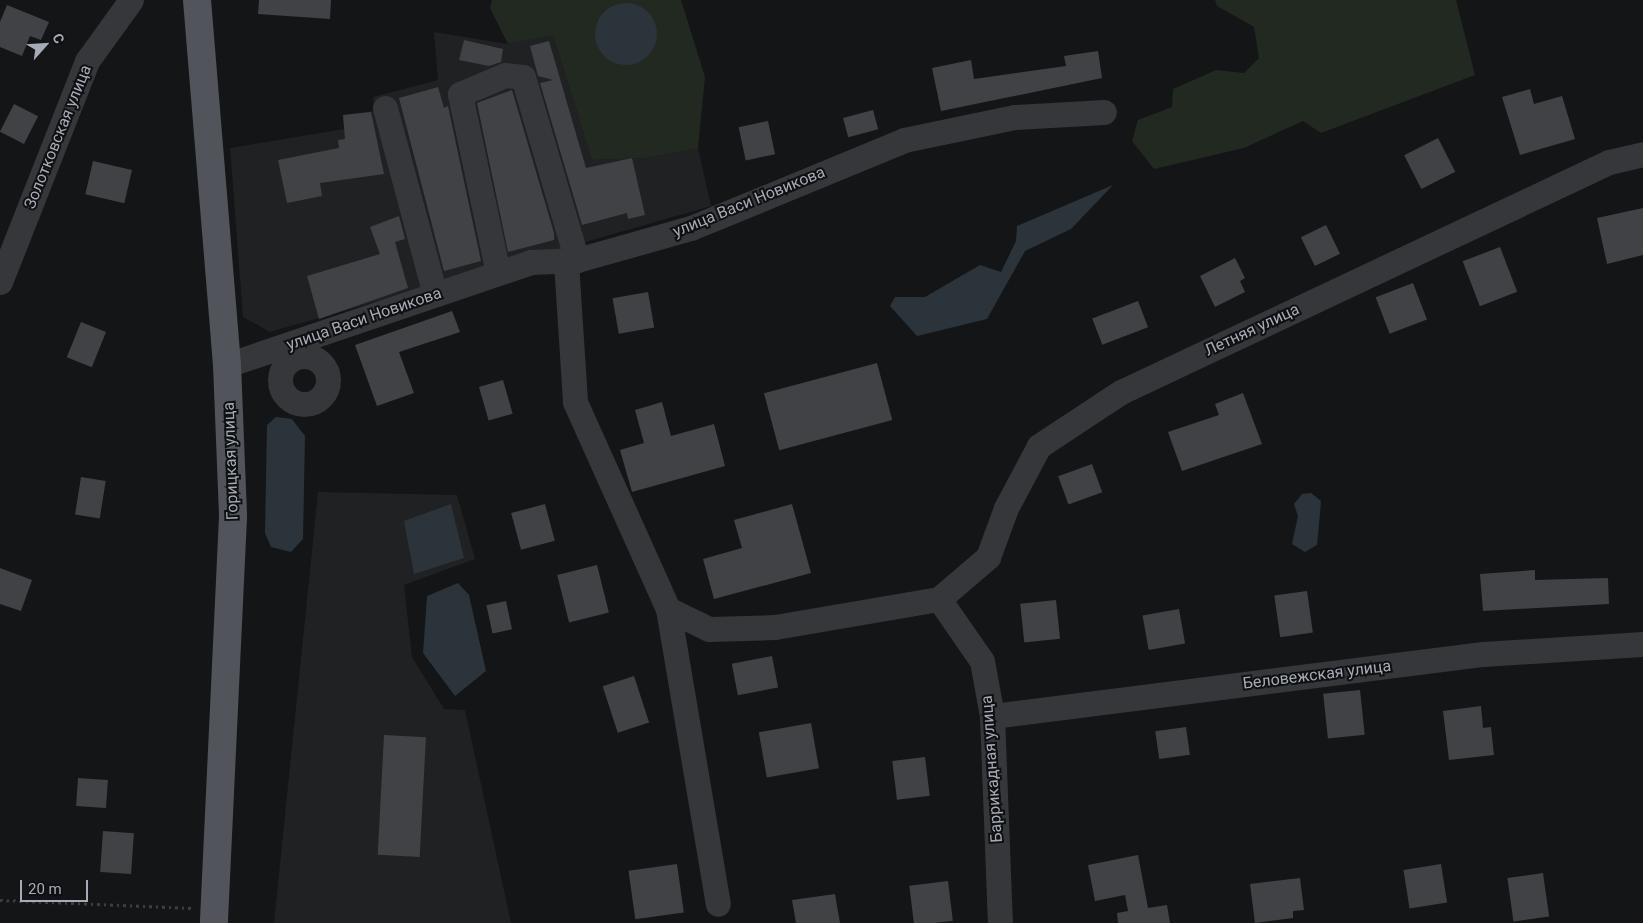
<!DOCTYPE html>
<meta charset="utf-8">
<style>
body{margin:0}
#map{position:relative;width:1643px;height:923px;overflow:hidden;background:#141516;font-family:Roboto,sans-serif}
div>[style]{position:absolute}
.built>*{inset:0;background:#202123}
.green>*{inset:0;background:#212921}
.water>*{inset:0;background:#2b343a}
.round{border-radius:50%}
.building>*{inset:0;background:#404246;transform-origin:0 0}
.path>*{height:3px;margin-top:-1.5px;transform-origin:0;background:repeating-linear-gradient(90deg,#3b3e42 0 2.5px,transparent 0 6.5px)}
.minor>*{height:25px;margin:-12.5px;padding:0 12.5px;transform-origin:12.5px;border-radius:12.5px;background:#35373b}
.minor>.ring{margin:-12.5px;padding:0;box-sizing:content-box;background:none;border:25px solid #35373b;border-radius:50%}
.major>*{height:28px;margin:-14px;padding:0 14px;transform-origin:14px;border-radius:14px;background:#51545a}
span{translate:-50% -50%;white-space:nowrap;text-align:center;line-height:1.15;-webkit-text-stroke:4px #0f1011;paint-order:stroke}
.street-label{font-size:16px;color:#a6acb7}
.north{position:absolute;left:20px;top:20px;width:50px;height:50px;-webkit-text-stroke:4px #0f1011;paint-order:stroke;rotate:64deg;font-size:14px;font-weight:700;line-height:20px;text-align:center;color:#a6acb7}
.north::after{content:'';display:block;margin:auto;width:18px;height:22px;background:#a6acb7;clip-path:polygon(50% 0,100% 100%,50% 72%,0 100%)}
.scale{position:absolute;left:20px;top:880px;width:68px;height:22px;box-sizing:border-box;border:2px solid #a6acb7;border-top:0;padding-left:6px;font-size:15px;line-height:18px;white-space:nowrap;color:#a6acb7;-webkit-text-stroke:4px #0f1011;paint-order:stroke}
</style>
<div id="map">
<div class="built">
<i style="clip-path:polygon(434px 32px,508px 44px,553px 34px,592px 160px,647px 158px,698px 148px,711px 206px,270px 332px,243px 317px,230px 148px,344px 129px,343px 115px,374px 111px,373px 97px,438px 80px)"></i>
<i style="clip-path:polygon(318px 492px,457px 495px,475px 559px,404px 585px,412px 657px,444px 709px,465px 710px,511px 923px,274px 923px)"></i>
</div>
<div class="green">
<i style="clip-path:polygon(492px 0,681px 0,705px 77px,698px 148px,647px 158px,592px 160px,553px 35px,508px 44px,490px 8px)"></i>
<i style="clip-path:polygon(1215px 0,1456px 0,1475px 75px,1321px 133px,1303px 121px,1244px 148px,1154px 169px,1132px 141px,1138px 120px,1172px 107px,1173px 89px,1216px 70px,1244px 73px,1259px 58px,1254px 27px,1217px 6px)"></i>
</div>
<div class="water">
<i class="round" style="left:595px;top:3px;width:62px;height:62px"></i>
<i style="clip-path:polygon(1113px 185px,1071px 229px,1025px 251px,987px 319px,917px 336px,890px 306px,895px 297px,925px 297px,980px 265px,1001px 272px,1016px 241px,1017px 226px)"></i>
<i style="clip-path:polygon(276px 417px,292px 419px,305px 436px,303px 539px,291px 552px,271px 547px,265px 533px,267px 425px)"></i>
<i style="clip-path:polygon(1311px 493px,1321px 501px,1320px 514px,1317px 545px,1305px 552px,1292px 544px,1298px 516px,1294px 504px,1302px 494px)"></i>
<i style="clip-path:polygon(451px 504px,464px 558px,414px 574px,404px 521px)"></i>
<i style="clip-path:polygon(458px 583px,469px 595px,486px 671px,455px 696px,423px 653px,427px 596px)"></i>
</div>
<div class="building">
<i style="clip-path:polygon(259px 0,331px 0,330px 19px,258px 14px)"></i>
<i style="clip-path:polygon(7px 5px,49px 22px,41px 40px,30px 36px,22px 56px,0 47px,0 22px)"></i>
<i style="clip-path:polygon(464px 40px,503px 49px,501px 62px,489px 66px,459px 60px)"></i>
<i style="clip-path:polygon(549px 41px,586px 168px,632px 158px,645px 215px,628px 219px,627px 213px,582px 225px,540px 83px,553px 80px,538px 76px,530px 46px)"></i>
<i style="clip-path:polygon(1098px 51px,1102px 78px,941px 111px,932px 68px,971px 60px,974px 79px,1066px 66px,1064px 56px)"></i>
<i style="clip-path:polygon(438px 87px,444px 108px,448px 106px,481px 261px,444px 271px,399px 98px)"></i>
<i style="clip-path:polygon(1530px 89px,1534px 104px,1562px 96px,1575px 139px,1520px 155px,1502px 97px)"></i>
<i style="clip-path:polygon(512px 90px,554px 233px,554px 240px,508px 252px,477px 103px)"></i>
<i style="left:14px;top:104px;width:27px;height:31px;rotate:27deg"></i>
<i style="left:873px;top:110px;width:20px;height:31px;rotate:75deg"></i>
<i style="clip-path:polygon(371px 112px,384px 174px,320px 183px,322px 196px,287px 203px,278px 160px,339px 148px,338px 140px,345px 139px,343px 115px)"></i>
<i style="left:768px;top:121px;width:34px;height:30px;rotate:78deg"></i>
<i style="left:1438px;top:138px;width:38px;height:38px;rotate:63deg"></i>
<i style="left:93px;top:161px;width:40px;height:34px;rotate:13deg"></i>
<i style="clip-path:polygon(1643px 208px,1643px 255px,1607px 264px,1597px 218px)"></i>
<i style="clip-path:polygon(399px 216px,405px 239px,395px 242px,408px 288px,319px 319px,307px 276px,380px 254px,370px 227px)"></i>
<i style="left:1326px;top:225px;width:32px;height:28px;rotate:64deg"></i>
<i style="left:1500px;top:247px;width:48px;height:40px;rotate:69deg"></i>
<i style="clip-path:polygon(1235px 258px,1245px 278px,1240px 281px,1245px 292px,1215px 307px,1200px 276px)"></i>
<i style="left:1413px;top:283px;width:39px;height:40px;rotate:69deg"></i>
<i style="left:648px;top:292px;width:36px;height:36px;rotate:80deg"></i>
<i style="left:1138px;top:301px;width:28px;height:49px;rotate:69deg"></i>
<i style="clip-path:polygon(452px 311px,460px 332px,399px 352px,414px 393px,377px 406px,355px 345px)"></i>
<i style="left:81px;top:322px;width:27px;height:38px;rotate:22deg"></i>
<i style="left:877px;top:363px;width:59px;height:117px;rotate:75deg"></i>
<i style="left:503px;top:380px;width:35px;height:25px;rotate:74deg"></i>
<i style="clip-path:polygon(1243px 393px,1262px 444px,1182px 471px,1168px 432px,1219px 415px,1215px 404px)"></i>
<i style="clip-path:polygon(662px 402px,671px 436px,714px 424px,725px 466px,632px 492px,620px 450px,644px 443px,635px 410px)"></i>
<i style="left:1092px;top:464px;width:30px;height:36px;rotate:70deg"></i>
<i style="left:81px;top:477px;width:25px;height:38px;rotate:9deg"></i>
<i style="left:545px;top:504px;width:38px;height:35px;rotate:75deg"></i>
<i style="clip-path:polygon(792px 504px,811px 573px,714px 599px,703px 559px,742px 548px,734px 520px)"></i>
<i style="left:597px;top:565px;width:49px;height:41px;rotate:76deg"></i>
<i style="clip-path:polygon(0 568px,32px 580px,21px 611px,0 604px)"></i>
<i style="clip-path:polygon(1535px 570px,1535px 580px,1608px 578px,1609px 604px,1483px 611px,1480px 574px)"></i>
<i style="left:1307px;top:591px;width:42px;height:33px;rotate:82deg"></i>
<i style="left:1056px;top:600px;width:39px;height:36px;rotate:84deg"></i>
<i style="left:506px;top:601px;width:29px;height:20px;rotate:78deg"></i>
<i style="left:1179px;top:609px;width:35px;height:37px;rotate:80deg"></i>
<i style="left:772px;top:656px;width:32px;height:41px;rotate:79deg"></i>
<i style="left:634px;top:676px;width:49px;height:33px;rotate:72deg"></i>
<i style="left:1360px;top:690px;width:45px;height:37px;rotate:84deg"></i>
<i style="clip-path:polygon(1481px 706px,1483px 728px,1491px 727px,1494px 755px,1449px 760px,1443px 711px)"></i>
<i style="left:811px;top:723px;width:46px;height:53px;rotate:80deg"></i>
<i style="left:1186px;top:727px;width:28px;height:31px;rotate:82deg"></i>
<i style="left:384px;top:735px;width:42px;height:120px;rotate:3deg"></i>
<i style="left:925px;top:757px;width:39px;height:33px;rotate:83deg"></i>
<i style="left:78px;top:778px;width:30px;height:28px;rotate:4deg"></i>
<i style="left:103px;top:831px;width:31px;height:41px;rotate:4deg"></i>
<i style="clip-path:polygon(1138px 855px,1148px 908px,1167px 905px,1170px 923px,1118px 923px,1117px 913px,1128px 911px,1125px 895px,1095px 901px,1088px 865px)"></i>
<i style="left:677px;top:864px;width:49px;height:49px;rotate:82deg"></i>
<i style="left:1441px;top:864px;width:39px;height:38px;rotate:81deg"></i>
<i style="left:1543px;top:873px;width:44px;height:36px;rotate:82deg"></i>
<i style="clip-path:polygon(1300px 878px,1304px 910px,1293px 911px,1293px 918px,1255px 923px,1250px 884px)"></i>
<i style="left:948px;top:881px;width:40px;height:39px;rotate:83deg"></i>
<i style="clip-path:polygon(835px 894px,840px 923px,796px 923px,792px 900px)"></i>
</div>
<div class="path">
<i style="left:0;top:900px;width:192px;rotate:2.4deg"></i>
</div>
<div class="minor">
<i style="left:385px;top:108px;width:193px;rotate:75deg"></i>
<i style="left:566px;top:262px;width:140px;rotate:86.3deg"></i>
<i style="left:575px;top:402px;width:227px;rotate:65.8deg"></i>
<i style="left:668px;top:609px;width:46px;rotate:26deg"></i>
<i style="left:709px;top:629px;width:66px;rotate:-1.7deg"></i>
<i style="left:775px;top:627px;width:166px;rotate:-9.7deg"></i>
<i style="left:498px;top:273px;width:183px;rotate:-102deg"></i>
<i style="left:460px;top:94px;width:49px;rotate:-22.9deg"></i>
<i style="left:505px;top:75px;width:18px;rotate:6deg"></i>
<i style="left:523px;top:77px;width:191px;rotate:73.6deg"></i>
<i style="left:0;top:282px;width:238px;rotate:-68.5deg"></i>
<i style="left:87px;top:61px;width:75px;rotate:-54.2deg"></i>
<i class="ring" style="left:280px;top:356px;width:23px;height:23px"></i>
<i style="left:227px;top:365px;width:321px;rotate:-18.7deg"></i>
<i style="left:531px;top:262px;width:46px;rotate:-2.5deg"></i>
<i style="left:577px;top:260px;width:118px;rotate:-15.7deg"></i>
<i style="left:691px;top:228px;width:230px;rotate:-22.4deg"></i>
<i style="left:904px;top:140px;width:113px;rotate:-11.7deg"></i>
<i style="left:1015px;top:117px;width:89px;rotate:-3.2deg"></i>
<i style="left:939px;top:599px;width:65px;rotate:-40.6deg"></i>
<i style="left:988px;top:557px;width:52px;rotate:-69.8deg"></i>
<i style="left:1006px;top:508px;width:70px;rotate:-62deg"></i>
<i style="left:1039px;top:446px;width:98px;rotate:-33.4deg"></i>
<i style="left:1121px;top:392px;width:539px;rotate:-25.24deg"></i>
<i style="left:1609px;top:162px;width:35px;rotate:-13deg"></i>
<i style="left:939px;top:599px;width:75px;rotate:55.3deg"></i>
<i style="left:982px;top:661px;width:56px;rotate:79.7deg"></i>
<i style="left:992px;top:716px;width:207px;rotate:87.8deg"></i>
<i style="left:668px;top:609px;width:299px;rotate:80.4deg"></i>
<i style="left:992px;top:716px;width:495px;rotate:-7.2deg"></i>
<i style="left:1483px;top:654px;width:160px;rotate:-3.6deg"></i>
</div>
<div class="major">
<i style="left:197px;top:0;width:366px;rotate:85.3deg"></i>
<i style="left:227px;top:365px;width:152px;rotate:87.7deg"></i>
<i style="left:233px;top:517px;width:406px;rotate:92.7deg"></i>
</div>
<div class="street-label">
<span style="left:58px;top:137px;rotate:-68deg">Золотковская улица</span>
<span style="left:749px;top:202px;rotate:-22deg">улица Васи Новикова</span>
<span style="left:364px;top:319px;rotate:-19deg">улица Васи Новикова</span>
<span style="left:1252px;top:330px;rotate:-25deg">Летняя улица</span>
<span style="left:231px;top:461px;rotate:-92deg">Горицкая улица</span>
<span style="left:1317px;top:675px;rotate:-7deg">Беловежская улица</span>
<span style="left:992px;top:769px;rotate:-94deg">Баррикадная улица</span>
</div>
<div class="north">С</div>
<div class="scale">20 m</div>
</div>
